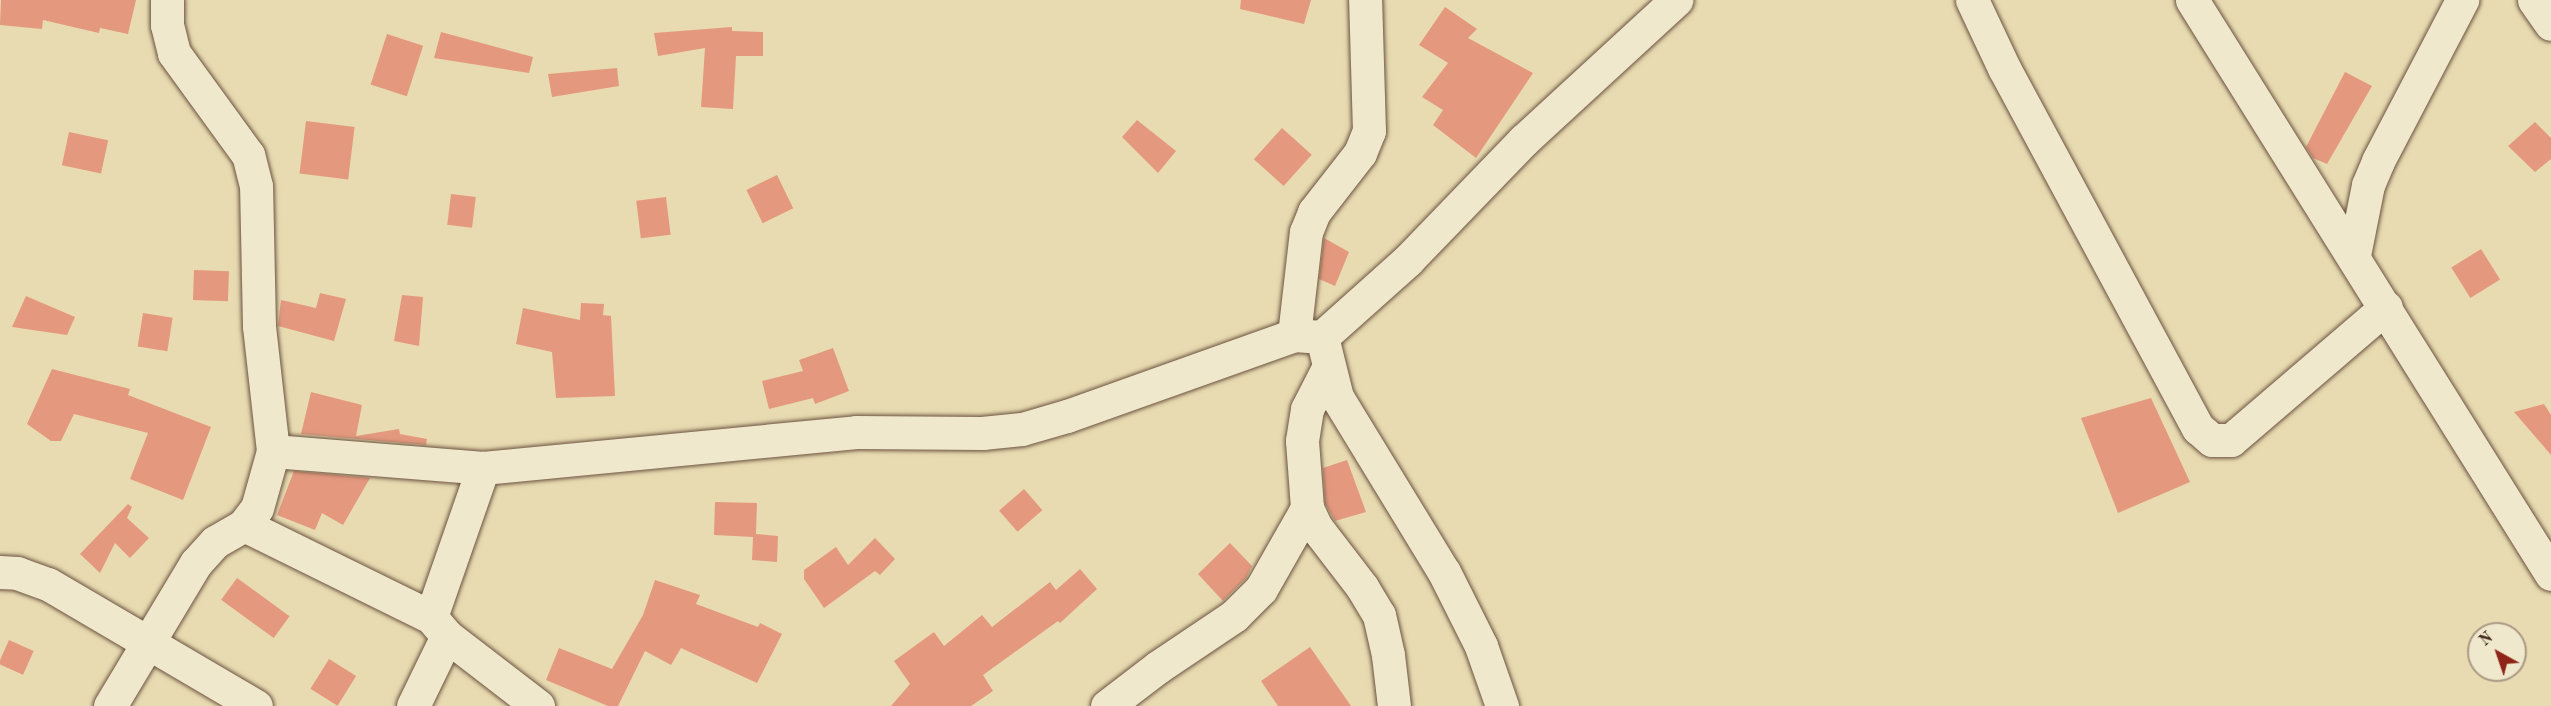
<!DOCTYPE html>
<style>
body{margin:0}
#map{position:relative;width:2551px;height:706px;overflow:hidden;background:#e8dbb1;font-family:"Old Standard TT",serif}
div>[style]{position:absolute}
.building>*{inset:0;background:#e4997e;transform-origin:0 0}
.roads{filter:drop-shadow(0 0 2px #6b5340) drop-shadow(0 0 2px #6b5340)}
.street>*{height:33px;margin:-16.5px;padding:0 16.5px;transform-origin:16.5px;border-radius:16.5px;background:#f0e8cc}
span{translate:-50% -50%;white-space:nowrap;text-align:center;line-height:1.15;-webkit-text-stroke:5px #f0e8cc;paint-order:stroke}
.north{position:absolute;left:2467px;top:622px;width:60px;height:60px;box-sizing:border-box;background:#f0e8cc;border:2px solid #aa9a85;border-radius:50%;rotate:320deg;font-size:16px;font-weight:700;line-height:24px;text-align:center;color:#41261b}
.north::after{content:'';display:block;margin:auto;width:21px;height:27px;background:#8f2418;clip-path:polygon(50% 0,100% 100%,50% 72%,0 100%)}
</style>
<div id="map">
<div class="building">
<i style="clip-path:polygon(1px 0,136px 0,128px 34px,100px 28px,99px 33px,43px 20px,42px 29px,0 25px)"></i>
<i style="clip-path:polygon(1241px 0,1311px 0,1304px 24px,1240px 9px)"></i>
<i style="clip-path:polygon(1445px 7px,1477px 29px,1468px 38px,1533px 73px,1476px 158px,1433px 125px,1443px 110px,1422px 97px,1448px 63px,1419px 45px)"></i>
<i style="clip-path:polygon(732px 27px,732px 31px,763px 32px,763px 56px,736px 56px,733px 109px,701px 107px,705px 48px,658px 56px,654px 33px)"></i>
<i style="clip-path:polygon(441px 32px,533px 57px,529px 73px,434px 58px)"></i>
<i style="left:387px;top:34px;width:38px;height:53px;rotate:18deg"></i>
<i style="clip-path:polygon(617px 68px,619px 86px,552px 97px,548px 74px)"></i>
<i style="clip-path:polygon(2345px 72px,2372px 86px,2327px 164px,2313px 158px,2306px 147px)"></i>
<i style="clip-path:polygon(1137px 120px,1176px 151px,1158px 173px,1122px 137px)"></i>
<i style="left:306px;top:121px;width:49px;height:53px;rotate:7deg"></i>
<i style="clip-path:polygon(2535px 122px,2551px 138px,2551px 159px,2535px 172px,2508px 146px)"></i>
<i style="left:1282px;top:128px;width:40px;height:42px;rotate:42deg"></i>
<i style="left:69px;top:132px;width:40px;height:34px;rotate:12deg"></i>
<i style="left:777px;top:175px;width:37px;height:34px;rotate:64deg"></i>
<i style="left:451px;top:194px;width:25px;height:31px;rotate:7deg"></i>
<i style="left:666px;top:197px;width:38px;height:30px;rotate:83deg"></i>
<i style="clip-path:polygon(1324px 238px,1349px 252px,1335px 286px,1319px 279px)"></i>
<i style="left:2481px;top:249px;width:36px;height:35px;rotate:58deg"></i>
<i style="left:194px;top:270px;width:35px;height:30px;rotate:2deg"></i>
<i style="clip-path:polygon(320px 293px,346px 299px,334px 341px,278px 326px,281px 300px,316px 308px)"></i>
<i style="clip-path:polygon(402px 295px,423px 297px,419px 346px,394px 341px)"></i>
<i style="clip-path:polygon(26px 296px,75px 317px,67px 335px,12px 327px)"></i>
<i style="clip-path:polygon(581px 303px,604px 304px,603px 315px,611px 316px,615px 396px,556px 398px,552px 352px,516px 344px,523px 308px,580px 320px)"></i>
<i style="left:143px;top:313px;width:30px;height:34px;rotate:9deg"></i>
<i style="clip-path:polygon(833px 348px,849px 391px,815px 404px,813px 398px,769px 409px,762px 381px,803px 371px,799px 360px)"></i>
<i style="clip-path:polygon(52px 369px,130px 389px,128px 395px,211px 427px,183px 500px,130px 479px,148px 433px,74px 414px,61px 441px,51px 441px,27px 424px)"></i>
<i style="clip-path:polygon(311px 392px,362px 405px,356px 436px,399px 429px,400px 434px,427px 439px,426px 445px,301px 434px)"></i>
<i style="clip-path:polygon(2151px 398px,2190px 482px,2118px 513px,2081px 418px)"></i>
<i style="clip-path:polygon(2544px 404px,2551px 415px,2551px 455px,2514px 412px)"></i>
<i style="clip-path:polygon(1347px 460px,1366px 512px,1335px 521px,1325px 503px,1323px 468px)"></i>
<i style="clip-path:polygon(294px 471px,370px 478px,343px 525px,322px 513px,315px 530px,277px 515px)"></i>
<i style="left:1024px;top:489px;width:28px;height:33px;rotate:49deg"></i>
<i style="clip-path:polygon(715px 502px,757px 503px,756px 534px,778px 536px,777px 562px,752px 560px,753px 537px,714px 535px)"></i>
<i style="clip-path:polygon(128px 504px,132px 507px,127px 518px,149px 538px,130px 558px,115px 543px,100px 573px,80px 554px)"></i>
<i style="clip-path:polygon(875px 538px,895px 559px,880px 575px,875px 571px,824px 608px,804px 579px,804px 570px,836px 547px,848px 565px)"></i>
<i style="clip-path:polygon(1230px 543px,1252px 566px,1246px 578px,1223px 601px,1198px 574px)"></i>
<i style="clip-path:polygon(1080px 569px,1097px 589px,1060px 623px,1058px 621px,983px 675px,993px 691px,971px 706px,891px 706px,910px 684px,894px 661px,934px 632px,944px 646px,982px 615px,992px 627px,1050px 582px,1056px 590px)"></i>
<i style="left:237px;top:578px;width:65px;height:27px;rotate:36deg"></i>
<i style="clip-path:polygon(655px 580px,700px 595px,696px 604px,758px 627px,760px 623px,782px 634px,757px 683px,681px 648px,671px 665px,645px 651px,618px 706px,608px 706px,546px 680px,559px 648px,612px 669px,643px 615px)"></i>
<i style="left:9px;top:640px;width:27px;height:26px;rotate:24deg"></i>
<i style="clip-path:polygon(1310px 647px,1351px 706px,1278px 706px,1261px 681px)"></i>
<i style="left:329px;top:659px;width:32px;height:35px;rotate:32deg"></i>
</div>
<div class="roads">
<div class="street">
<i style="left:1972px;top:0;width:75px;rotate:64.8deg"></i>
<i style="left:2004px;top:68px;width:409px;rotate:61.7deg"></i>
<i style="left:2198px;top:428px;width:18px;rotate:41deg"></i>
<i style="left:2212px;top:440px;width:19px"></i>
<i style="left:2231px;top:440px;width:204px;rotate:-40.6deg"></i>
<i style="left:2192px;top:0;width:677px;rotate:57.98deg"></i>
<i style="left:2534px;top:0;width:29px;rotate:55deg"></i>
<i style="left:2354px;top:255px;width:71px;rotate:-78.7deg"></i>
<i style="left:2368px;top:185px;width:26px;rotate:-67deg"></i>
<i style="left:2378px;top:161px;width:182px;rotate:-62.4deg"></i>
<i style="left:1294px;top:335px;width:104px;rotate:-83.4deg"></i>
<i style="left:1306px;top:232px;width:22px;rotate:-68deg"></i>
<i style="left:1314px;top:212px;width:75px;rotate:-52.1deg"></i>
<i style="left:1360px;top:153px;width:24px;rotate:-68deg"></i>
<i style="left:1369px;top:131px;width:131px;rotate:-91.7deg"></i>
<i style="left:1322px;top:337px;width:62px;rotate:76deg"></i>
<i style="left:1337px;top:397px;width:205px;rotate:58.6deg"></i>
<i style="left:1444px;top:572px;width:83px;rotate:63.4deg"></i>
<i style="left:1481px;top:646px;width:64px;rotate:70.7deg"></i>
<i style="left:1328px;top:368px;width:46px;rotate:117.1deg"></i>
<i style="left:1307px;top:409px;width:32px;rotate:99deg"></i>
<i style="left:1302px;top:441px;width:67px;rotate:85.7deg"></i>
<i style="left:1307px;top:508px;width:21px;rotate:65deg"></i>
<i style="left:1316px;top:527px;width:76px;rotate:52.5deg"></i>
<i style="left:1362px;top:587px;width:33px;rotate:59deg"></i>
<i style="left:1379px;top:615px;width:41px;rotate:77.3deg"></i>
<i style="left:1388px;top:655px;width:51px;rotate:83.3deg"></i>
<i style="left:273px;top:451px;width:211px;rotate:4.6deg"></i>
<i style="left:483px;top:468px;width:375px;rotate:-5.5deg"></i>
<i style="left:856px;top:432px;width:126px;rotate:0.5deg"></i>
<i style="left:982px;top:433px;width:40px;rotate:-5.7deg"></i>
<i style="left:1022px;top:429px;width:47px;rotate:-16.1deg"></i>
<i style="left:1067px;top:416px;width:241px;rotate:-19.6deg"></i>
<i style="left:1294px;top:335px;width:28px;rotate:4deg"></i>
<i style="left:1322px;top:337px;width:115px;rotate:-41.8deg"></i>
<i style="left:1408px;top:260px;width:167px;rotate:-46deg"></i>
<i style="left:1524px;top:140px;width:207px;rotate:-42.6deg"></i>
<i style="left:244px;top:525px;width:208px;rotate:26.2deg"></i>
<i style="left:431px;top:617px;width:25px;rotate:50deg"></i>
<i style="left:447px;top:636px;width:115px;rotate:37.6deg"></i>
<i style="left:0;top:572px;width:17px;rotate:3deg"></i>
<i style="left:17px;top:573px;width:33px;rotate:20deg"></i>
<i style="left:48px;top:584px;width:241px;rotate:30.4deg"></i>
<i style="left:431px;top:617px;width:158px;rotate:-70.8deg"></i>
<i style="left:110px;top:706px;width:167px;rotate:-59deg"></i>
<i style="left:196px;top:563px;width:28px;rotate:-48deg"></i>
<i style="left:215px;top:542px;width:34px;rotate:-30deg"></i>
<i style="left:244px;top:525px;width:21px;rotate:-53deg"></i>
<i style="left:257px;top:508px;width:59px;rotate:-74.3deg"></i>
<i style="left:273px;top:451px;width:126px;rotate:-96.4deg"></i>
<i style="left:259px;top:326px;width:140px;rotate:-91.2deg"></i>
<i style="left:256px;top:186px;width:32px;rotate:-104deg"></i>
<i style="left:248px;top:155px;width:126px;rotate:-126deg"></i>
<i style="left:174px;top:53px;width:29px;rotate:-104deg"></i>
<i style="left:167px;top:25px;width:25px;rotate:-90deg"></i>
<i style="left:413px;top:706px;width:78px;rotate:-64.1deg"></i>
<i style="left:1107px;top:706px;width:64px;rotate:-37.4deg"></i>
<i style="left:1158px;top:667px;width:92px;rotate:-33.9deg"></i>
<i style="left:1234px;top:616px;width:38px;rotate:-45deg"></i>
<i style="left:1261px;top:589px;width:93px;rotate:-60.4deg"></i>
</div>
</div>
<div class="north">N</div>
</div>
